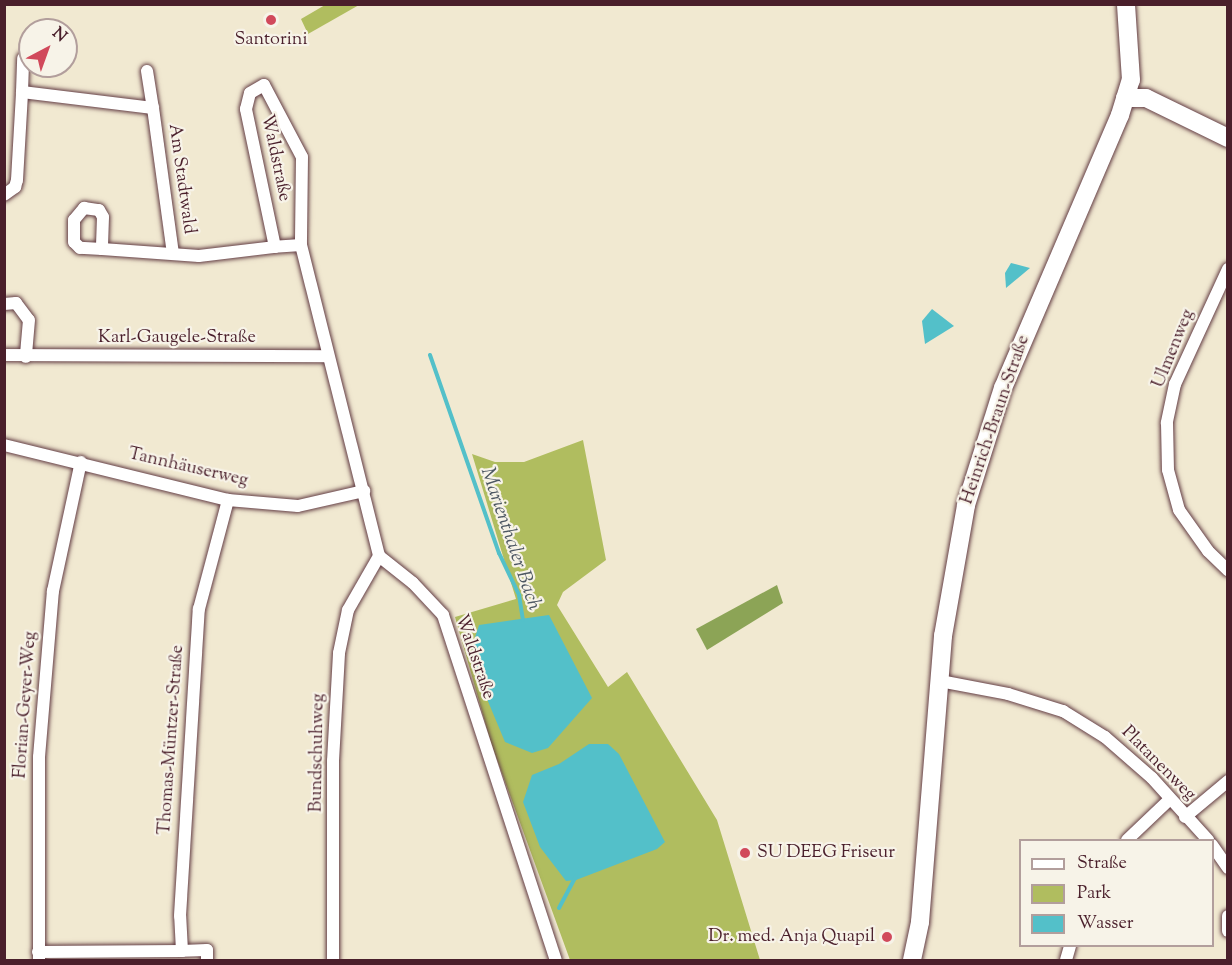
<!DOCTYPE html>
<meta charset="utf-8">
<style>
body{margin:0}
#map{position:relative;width:1232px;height:965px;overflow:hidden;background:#f1e9d1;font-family:"Sorts Mill Goudy",serif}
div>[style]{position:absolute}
.green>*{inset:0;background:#b0bd5f}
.forest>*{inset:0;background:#8ca456}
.water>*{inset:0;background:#53c0c9}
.stream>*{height:4px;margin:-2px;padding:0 2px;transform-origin:2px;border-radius:2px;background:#53c0c9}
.roads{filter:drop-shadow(0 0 2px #633d44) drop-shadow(0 0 2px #633d44)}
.street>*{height:12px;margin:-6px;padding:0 6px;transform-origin:6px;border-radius:6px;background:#fff}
.secondary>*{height:18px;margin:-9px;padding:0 9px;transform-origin:9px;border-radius:9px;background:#fff}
.dots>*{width:16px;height:16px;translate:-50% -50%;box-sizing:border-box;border:3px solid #f7f3e8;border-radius:50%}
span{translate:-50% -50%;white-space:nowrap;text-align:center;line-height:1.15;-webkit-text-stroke:4.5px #f7f3e8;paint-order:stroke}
.poi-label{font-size:18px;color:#4a1f2b}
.left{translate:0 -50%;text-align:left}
.right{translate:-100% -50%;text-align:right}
.street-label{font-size:18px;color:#4a1f2b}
.water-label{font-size:20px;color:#4d5762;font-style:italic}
.frame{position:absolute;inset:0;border:6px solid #4a1f2b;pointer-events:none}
.legend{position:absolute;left:1019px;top:839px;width:195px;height:108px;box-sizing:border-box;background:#f7f3e8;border:2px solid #b29e9c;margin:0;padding:8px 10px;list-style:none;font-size:18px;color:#4a1f2b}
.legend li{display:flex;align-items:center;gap:12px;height:30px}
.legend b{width:30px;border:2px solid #b29e9c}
.north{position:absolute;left:18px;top:18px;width:60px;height:60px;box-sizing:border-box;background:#f7f3e8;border:2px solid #b29e9c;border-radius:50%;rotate:41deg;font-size:16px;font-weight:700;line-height:24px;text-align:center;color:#4a1f2b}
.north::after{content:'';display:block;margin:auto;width:21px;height:27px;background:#d1495b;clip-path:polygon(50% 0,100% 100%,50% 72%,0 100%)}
</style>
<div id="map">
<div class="green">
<i style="clip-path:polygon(325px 5px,359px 5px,308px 34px,301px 19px)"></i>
<i style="clip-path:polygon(583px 440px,606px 560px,563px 592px,557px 605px,608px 687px,627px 672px,717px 820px,760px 960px,570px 960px,491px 743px,455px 617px,516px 599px,472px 454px,495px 462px,524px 462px)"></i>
</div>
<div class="forest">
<i style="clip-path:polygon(777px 585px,783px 603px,707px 650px,696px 629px)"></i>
</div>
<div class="water">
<i style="clip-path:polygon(1011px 263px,1030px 268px,1006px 288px,1005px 273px)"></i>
<i style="clip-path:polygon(932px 309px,954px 326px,925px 344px,922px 321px)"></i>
<i style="clip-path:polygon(549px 615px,592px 698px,548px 748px,532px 753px,505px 742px,482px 687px,472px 647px,479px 625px)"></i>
<i style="clip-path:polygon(589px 744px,608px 744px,619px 754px,665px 842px,657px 849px,576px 880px,566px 881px,540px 847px,523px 802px,532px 775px,559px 764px)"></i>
</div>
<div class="stream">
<i style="left:430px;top:355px;width:210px;rotate:70.8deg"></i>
<i style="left:499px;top:553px;width:47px;rotate:64.5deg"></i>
<i style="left:519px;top:595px;width:25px;rotate:81deg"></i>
<i style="left:559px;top:908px;width:36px;rotate:-62deg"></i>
</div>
<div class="roads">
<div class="street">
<i style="left:147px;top:71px;width:37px;rotate:81deg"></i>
<i style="left:22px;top:92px;width:34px;rotate:-88deg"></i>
<i style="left:4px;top:195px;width:14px;rotate:-36deg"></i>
<i style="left:15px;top:187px;width:7px;rotate:-74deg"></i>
<i style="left:17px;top:180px;width:88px;rotate:-86.7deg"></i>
<i style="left:22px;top:92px;width:132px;rotate:7deg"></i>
<i style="left:153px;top:108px;width:147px;rotate:82.2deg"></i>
<i style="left:301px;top:245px;width:26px;rotate:176deg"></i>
<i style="left:275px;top:247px;width:141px;rotate:-101.9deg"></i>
<i style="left:246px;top:109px;width:16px;rotate:-76deg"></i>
<i style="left:250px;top:93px;width:16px;rotate:-30deg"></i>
<i style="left:264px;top:85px;width:81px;rotate:62.2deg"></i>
<i style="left:302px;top:157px;width:88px;rotate:90.7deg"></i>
<i style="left:301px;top:245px;width:321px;rotate:75.9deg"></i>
<i style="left:379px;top:556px;width:43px;rotate:38.5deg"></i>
<i style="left:413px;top:583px;width:44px;rotate:46.8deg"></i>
<i style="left:443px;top:615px;width:363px;rotate:71.9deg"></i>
<i style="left:102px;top:249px;width:22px;rotate:-177deg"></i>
<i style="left:80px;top:248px;width:8px;rotate:-135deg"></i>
<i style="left:74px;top:242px;width:22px;rotate:-90deg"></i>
<i style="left:74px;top:220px;width:16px;rotate:-50deg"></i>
<i style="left:84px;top:208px;width:15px;rotate:8deg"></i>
<i style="left:99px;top:210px;width:8px;rotate:60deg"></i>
<i style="left:103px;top:217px;width:32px;rotate:92deg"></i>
<i style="left:102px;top:249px;width:97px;rotate:4.1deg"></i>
<i style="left:199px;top:256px;width:77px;rotate:-6.8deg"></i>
<i style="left:1228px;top:269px;width:127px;rotate:114.7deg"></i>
<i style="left:1175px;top:384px;width:40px;rotate:102deg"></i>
<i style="left:1167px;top:423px;width:47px;rotate:88.8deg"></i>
<i style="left:1168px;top:470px;width:41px;rotate:74.6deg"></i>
<i style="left:1179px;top:510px;width:50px;rotate:54.7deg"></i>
<i style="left:1208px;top:551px;width:28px;rotate:44deg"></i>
<i style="left:4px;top:304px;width:12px;rotate:-5deg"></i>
<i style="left:16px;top:303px;width:21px;rotate:53deg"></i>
<i style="left:29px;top:320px;width:37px;rotate:95deg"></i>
<i style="left:4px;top:355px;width:324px;rotate:0.2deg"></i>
<i style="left:4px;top:445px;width:231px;rotate:13.8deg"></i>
<i style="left:228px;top:500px;width:70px;rotate:4.9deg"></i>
<i style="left:298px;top:506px;width:68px;rotate:-12.8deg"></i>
<i style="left:940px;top:681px;width:69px;rotate:10.8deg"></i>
<i style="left:1008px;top:694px;width:58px;rotate:17.2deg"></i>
<i style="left:1063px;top:711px;width:49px;rotate:31.8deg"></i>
<i style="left:1105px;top:737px;width:62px;rotate:41.1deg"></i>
<i style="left:1152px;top:778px;width:84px;rotate:47.9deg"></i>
<i style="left:1185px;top:817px;width:56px;rotate:-39.9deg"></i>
<i style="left:1127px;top:840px;width:58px;rotate:-43.6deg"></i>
<i style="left:1212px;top:845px;width:28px;rotate:55deg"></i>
<i style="left:1228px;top:916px;width:15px;rotate:90deg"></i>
<i style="left:38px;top:952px;width:144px;rotate:-0.4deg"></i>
<i style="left:39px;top:960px;width:203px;rotate:-90deg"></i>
<i style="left:39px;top:757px;width:167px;rotate:-85.2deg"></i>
<i style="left:53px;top:591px;width:132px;rotate:-77.8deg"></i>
<i style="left:207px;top:960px;width:10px;rotate:-90deg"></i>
<i style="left:207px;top:950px;width:25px;rotate:178deg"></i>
<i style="left:182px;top:951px;width:35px;rotate:-93deg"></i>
<i style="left:180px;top:916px;width:308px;rotate:-86.5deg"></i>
<i style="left:199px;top:609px;width:113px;rotate:-75.1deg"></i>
<i style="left:333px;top:960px;width:199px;rotate:-90deg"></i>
<i style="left:333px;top:761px;width:108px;rotate:-86.8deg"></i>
<i style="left:339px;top:653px;width:44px;rotate:-78.2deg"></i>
<i style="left:348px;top:610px;width:62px;rotate:-60.1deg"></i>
<i style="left:1066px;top:960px;width:15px;rotate:-74deg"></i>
</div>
<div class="secondary">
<i style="left:1125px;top:98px;width:21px"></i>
<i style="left:1146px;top:98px;width:91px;rotate:26deg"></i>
<i style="left:912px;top:960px;width:39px;rotate:-78deg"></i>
<i style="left:920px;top:922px;width:287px;rotate:-85.4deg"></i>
<i style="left:943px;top:636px;width:133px;rotate:-80deg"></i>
<i style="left:966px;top:505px;width:123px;rotate:-72.5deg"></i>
<i style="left:1003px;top:388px;width:297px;rotate:-66.8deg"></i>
<i style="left:1120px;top:115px;width:37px;rotate:-73deg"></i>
<i style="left:1131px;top:80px;width:76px;rotate:-93.8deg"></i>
</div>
</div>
<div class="dots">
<i style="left:271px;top:20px;background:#d1495b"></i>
<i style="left:745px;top:853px;background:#d1495b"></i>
<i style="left:887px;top:937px;background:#d1495b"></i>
</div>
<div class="poi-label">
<span style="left:271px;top:40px">Santorini</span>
<span class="left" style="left:757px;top:853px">SU DEEG Friseur</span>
<span class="right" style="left:875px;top:937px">Dr. med. Anja Quapil</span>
</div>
<div class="street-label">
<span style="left:275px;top:158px;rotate:78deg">Waldstraße</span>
<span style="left:181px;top:179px;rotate:82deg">Am Stadtwald</span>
<span style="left:177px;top:338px">Karl-Gaugele-Straße</span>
<span style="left:1174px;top:349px;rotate:-68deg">Ulmenweg</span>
<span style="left:996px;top:420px;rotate:-71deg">Heinrich-Braun-Straße</span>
<span style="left:188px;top:468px;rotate:13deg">Tannhäuserweg</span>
<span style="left:474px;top:657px;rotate:71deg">Waldstraße</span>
<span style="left:26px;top:705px;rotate:-86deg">Florian-Geyer-Weg</span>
<span style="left:172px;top:740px;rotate:-86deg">Thomas-Müntzer-Straße</span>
<span style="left:318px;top:753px;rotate:-89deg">Bundschuhweg</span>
<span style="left:1158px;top:764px;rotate:45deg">Platanenweg</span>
</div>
<div class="water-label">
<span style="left:510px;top:539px;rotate:71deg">Marienthaler Bach</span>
</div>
<div class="frame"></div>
<ul class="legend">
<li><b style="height:8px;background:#fff"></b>Straße</li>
<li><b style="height:16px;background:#b0bd5f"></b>Park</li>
<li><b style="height:16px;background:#53c0c9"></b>Wasser</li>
</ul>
<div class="north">N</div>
</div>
